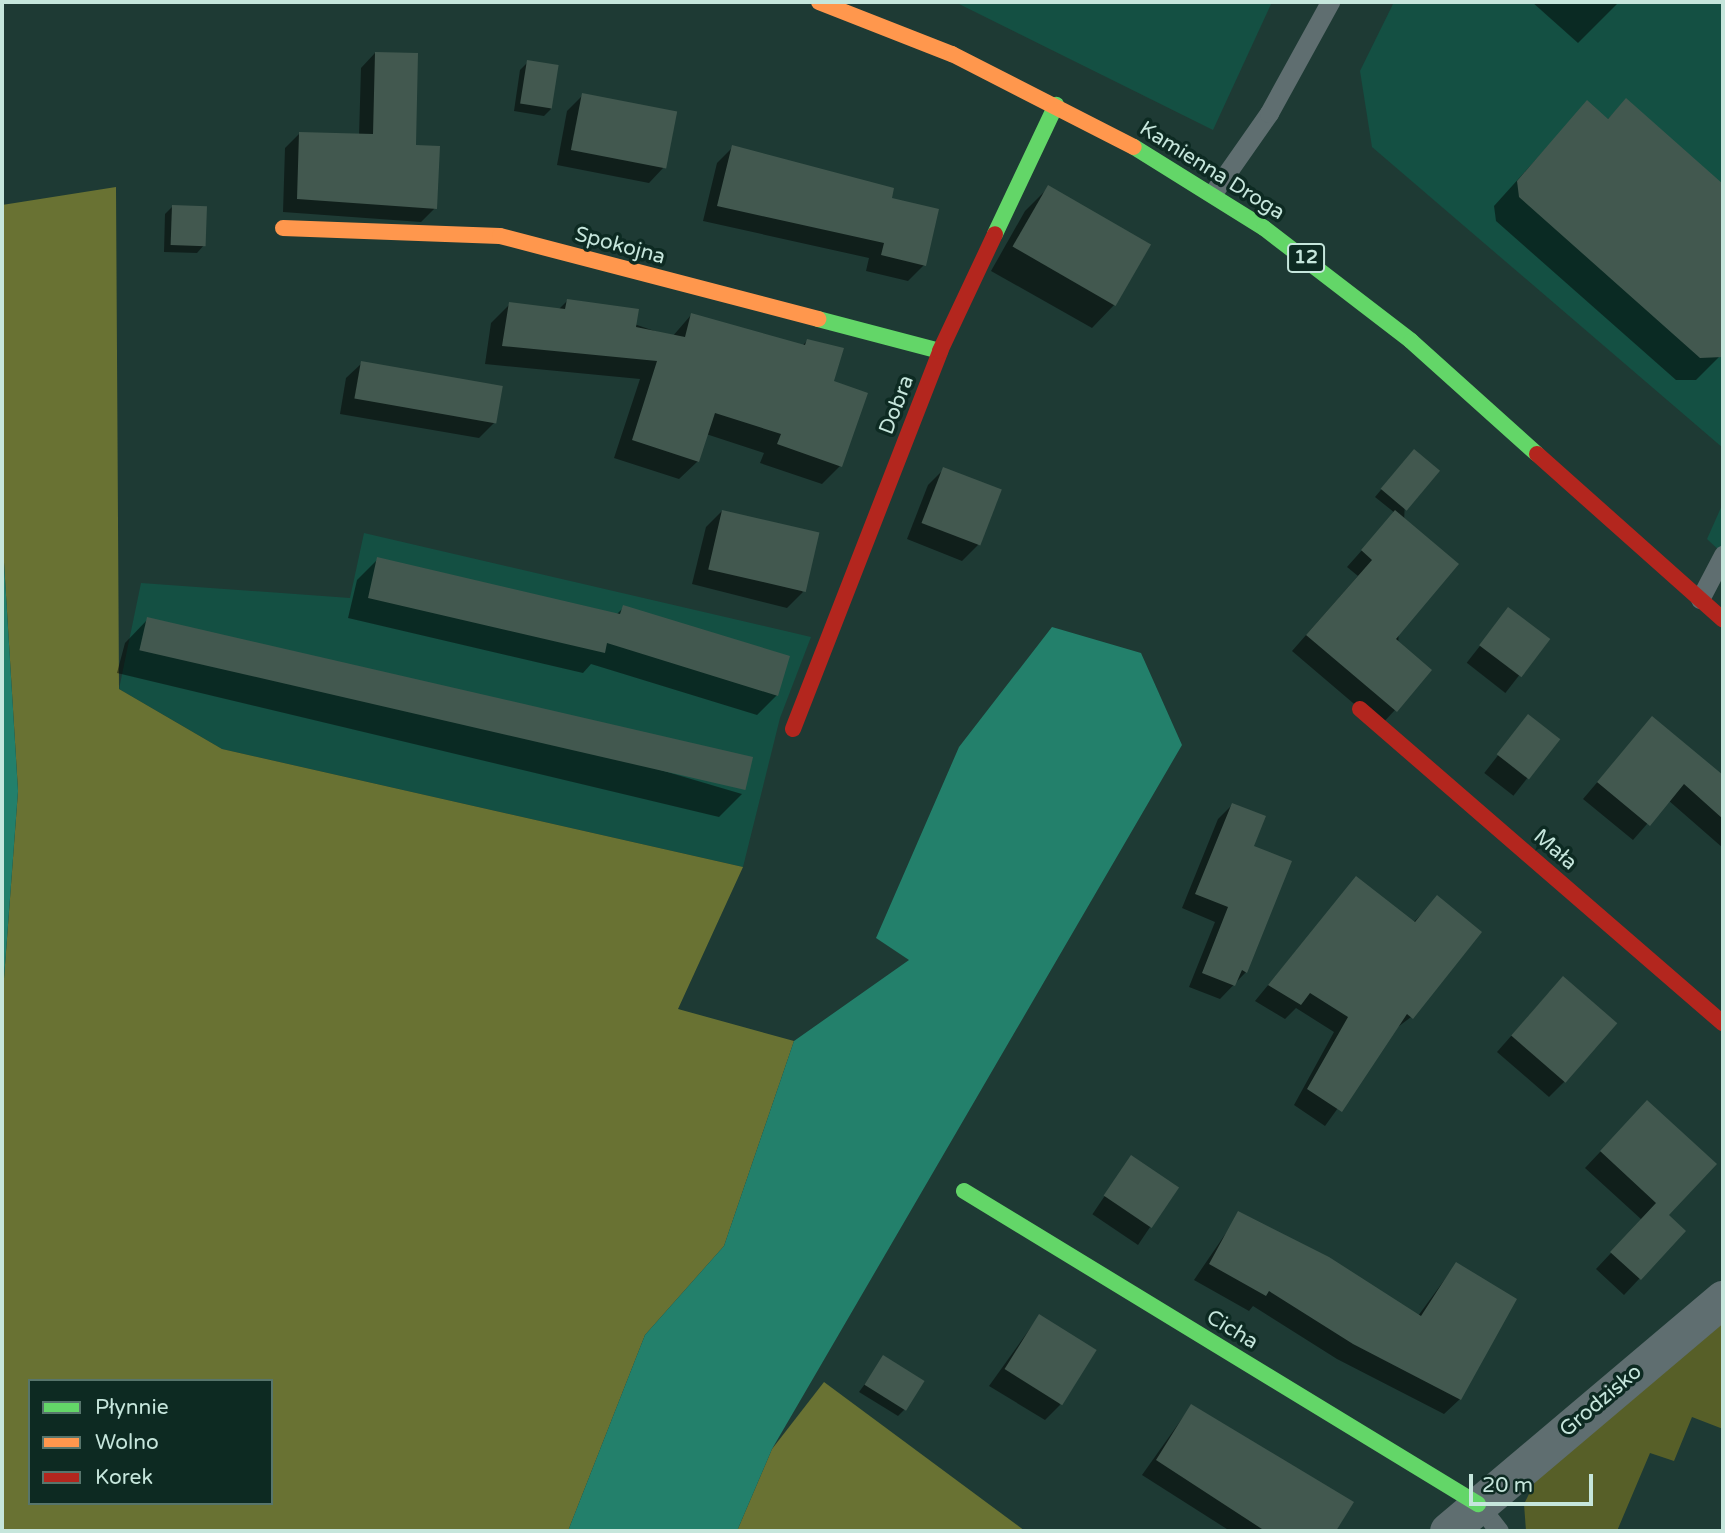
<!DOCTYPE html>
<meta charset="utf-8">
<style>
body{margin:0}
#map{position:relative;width:1725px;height:1533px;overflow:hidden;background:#1e3a34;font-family:"Varela Round",sans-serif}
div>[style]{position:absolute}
.built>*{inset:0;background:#145043}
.green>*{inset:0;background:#575f28}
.forest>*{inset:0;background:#697233}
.water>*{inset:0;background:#23806b}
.shadow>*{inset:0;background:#0007;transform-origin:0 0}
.building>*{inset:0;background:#42584f;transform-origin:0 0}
.lane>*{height:19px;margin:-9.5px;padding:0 9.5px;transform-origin:9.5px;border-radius:9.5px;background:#5f6e70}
.street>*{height:37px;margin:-18.5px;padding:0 18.5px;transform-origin:18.5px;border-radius:18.5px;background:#5f6e70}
.fast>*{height:16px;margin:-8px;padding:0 8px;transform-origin:8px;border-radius:8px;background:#63d668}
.slow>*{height:16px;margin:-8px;padding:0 8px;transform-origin:8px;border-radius:8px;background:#ff974d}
.jam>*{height:16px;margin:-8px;padding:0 8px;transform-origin:8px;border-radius:8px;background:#b3261e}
span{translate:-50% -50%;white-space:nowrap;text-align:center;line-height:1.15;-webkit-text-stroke:7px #0d2a22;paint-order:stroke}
.shield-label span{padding:2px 5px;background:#0d2a22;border:2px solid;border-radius:5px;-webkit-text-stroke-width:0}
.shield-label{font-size:19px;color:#c6e6dc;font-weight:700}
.street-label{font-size:21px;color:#c6e6dc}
.frame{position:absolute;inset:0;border:4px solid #c6e6dc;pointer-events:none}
.legend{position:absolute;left:28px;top:1379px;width:245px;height:126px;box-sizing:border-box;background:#0d2a22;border:2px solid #57756c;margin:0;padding:9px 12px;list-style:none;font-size:21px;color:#c6e6dc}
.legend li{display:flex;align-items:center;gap:14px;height:35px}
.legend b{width:35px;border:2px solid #57756c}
.scale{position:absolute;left:1469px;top:1474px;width:124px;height:32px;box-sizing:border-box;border:4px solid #c6e6dc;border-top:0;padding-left:9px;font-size:21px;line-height:24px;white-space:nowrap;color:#c6e6dc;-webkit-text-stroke:5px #0d2a22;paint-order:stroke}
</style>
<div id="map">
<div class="built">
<i style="clip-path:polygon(955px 2px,1272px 2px,1213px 130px)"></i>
<i style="clip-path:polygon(1394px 2px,1723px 2px,1723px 448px,1372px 147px,1360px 71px)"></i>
<i style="clip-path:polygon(1723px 503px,1723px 554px,1707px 539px)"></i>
<i style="clip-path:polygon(364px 533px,811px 637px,780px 718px,743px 867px,222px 749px,119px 689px,141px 583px,350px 598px)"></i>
</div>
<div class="green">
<i style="clip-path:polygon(1723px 1317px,1723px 1429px,1692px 1417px,1674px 1461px,1650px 1453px,1617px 1531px,1526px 1531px,1524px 1504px,1540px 1472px)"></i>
</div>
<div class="forest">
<i style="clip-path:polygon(evenodd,116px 187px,119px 689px,222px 749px,743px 867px,678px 1009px,794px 1041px,724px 1246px,645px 1335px,568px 1531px,2px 1531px,2px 1005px,18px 791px,2px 530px,2px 205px,116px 187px,30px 1381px,271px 1381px,271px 1503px,30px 1503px,30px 1381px)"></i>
<i style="clip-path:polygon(824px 1382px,1025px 1531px,737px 1531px,772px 1449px)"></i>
</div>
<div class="water">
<i style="clip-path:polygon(2px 530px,18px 791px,2px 1005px)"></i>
<i style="clip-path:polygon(1052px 627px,1141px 653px,1182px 745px,772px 1449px,737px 1531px,568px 1531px,645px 1335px,724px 1246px,794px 1041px,909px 960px,876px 938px,959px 747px)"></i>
</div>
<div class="shadow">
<i style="clip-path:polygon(1532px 2px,1619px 2px,1578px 43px)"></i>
<i style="clip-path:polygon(375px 53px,435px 208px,421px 222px,283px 212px,285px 148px,299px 134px,359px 136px,361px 68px)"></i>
<i style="clip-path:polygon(528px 62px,551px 109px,544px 116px,514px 111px,520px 70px)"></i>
<i style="clip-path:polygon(583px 95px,664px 167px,649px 183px,557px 165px,567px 111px)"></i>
<i style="clip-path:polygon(1626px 100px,1723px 186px,1723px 353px,1696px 380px,1676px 380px,1496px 221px,1494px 206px,1587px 103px,1607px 120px)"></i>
<i style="clip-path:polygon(733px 147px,924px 265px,908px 281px,866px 271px,869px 258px,703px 221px,717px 163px)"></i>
<i style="clip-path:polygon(1048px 188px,1115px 304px,1092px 328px,991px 271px,1025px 211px)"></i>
<i style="clip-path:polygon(173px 206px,204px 245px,197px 253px,164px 252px,165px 214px)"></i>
<i style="clip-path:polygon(567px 301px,672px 337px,691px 315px,802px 346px,807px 341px,832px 382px,840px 466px,822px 484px,760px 463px,764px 453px,706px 434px,698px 461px,679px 479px,614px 458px,640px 379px,485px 364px,491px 323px,510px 304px,558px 310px)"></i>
<i style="clip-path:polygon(362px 363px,495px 422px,479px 438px,340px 414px,346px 378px)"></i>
<i style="clip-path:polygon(1407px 459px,1395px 710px,1380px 726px,1292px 651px,1358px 576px,1347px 567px,1395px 513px,1375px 497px)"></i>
<i style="clip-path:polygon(944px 469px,978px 545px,962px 561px,907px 539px,928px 485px)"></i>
<i style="clip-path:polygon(722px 511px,803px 592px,787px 608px,692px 584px,706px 527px)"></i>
<i style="clip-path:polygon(378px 559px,616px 615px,624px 607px,777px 695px,757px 715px,591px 664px,583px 673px,348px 618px,357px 580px)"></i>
<i style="left:1508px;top:610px;width:49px;height:67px;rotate:38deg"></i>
<i style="clip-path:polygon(148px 619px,742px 794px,719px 817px,117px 673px,125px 643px)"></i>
<i style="left:1528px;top:717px;width:37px;height:71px;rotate:38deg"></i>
<i style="clip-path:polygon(1652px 718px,1723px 777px,1723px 848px,1668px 800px,1633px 840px,1583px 799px)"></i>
<i style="clip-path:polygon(1232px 805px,1251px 847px,1246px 972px,1220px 999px,1189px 987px,1215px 922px,1182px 908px,1218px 819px)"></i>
<i style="clip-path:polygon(1356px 878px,1413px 923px,1437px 898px,1411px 1017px,1394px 1030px,1325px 1126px,1294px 1105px,1334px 1032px,1296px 1008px,1285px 1019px,1255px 1001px)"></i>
<i style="clip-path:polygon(1548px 994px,1564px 1082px,1549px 1097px,1497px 1052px)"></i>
<i style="clip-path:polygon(1632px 1118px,1667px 1215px,1684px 1231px,1624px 1295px,1596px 1269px,1642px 1220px,1585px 1168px)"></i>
<i style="left:1131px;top:1157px;width:55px;height:69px;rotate:34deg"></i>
<i style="clip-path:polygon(1239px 1214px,1418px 1316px,1456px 1264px,1460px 1399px,1444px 1414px,1337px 1359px,1253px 1306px,1249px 1311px,1194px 1280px)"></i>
<i style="clip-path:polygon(1039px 1316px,1060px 1405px,1045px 1420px,989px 1386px)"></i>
<i style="clip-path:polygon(884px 1358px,905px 1409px,898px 1416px,859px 1392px)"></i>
<i style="clip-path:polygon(1191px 1406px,1352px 1503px,1334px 1531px,1230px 1531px,1142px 1475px)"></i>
</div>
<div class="building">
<i style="clip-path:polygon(375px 52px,418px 53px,416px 145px,440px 146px,437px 209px,297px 199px,299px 132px,373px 134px)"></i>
<i style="left:527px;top:60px;width:32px;height:44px;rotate:9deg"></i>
<i style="left:582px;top:93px;width:97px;height:58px;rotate:11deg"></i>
<i style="clip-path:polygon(1626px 98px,1723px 184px,1723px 357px,1700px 358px,1519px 197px,1517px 181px,1587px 100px,1608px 119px)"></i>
<i style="clip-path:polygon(732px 145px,894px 188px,892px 198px,939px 209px,926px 266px,881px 255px,884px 243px,717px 206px)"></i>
<i style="left:1048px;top:185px;width:119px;height:71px;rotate:30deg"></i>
<i style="left:172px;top:205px;width:35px;height:40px;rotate:2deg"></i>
<i style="clip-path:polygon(567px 299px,639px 309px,636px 327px,685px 337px,691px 313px,805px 345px,807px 339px,844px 348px,834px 381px,868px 393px,842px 467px,777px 444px,781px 434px,715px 413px,699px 462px,632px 440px,657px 361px,502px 346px,509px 302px,565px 309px)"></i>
<i style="left:361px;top:361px;width:144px;height:38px;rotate:10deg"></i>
<i style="left:1414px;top:449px;width:34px;height:52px;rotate:40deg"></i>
<i style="left:943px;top:467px;width:63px;height:60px;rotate:21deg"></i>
<i style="left:722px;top:510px;width:100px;height:61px;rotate:13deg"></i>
<i style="clip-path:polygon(1395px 510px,1459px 564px,1396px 639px,1432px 670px,1397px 712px,1306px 635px,1372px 560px,1361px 550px)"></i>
<i style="clip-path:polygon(377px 557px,620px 614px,623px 605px,790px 656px,778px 696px,607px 643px,605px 653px,368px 598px)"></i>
<i style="left:1508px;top:607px;width:53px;height:48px;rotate:37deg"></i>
<i style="left:147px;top:617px;width:622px;height:34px;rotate:13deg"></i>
<i style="left:1528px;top:714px;width:41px;height:51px;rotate:38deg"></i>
<i style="clip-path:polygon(1652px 716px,1723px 775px,1723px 819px,1684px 784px,1650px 826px,1597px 782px)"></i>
<i style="clip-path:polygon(1232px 803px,1266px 816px,1254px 846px,1292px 861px,1247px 973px,1242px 970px,1235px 986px,1202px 973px,1228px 907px,1195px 894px)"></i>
<i style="clip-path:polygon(1356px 876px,1415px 922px,1437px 895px,1482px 932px,1413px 1019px,1407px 1014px,1342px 1112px,1307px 1089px,1348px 1017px,1310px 993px,1301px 1005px,1268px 985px)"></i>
<i style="left:1563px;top:976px;width:72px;height:79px;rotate:41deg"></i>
<i style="clip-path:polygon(1647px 1100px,1717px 1164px,1669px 1215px,1686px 1231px,1641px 1280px,1610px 1252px,1656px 1203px,1600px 1151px)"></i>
<i style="left:1131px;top:1155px;width:58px;height:49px;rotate:34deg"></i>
<i style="clip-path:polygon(1238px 1211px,1329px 1257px,1421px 1316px,1456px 1262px,1517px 1299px,1461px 1400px,1353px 1344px,1269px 1291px,1266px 1296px,1209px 1264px)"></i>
<i style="left:1039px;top:1314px;width:68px;height:65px;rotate:32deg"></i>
<i style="left:883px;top:1355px;width:49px;height:35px;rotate:32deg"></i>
<i style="clip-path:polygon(1191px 1404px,1354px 1502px,1336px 1531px,1265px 1531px,1156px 1460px)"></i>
</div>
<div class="lane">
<i style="left:1213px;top:193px;width:98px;rotate:-55deg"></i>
<i style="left:1269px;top:113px;width:127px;rotate:-61.2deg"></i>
<i style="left:1700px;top:599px;width:50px;rotate:-62.4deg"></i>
<i style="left:1478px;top:1504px;width:34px;rotate:52deg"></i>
</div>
<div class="street">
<i style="left:1448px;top:1531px;width:360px;rotate:-40.2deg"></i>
</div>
<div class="fast">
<i style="left:1134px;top:147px;width:153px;rotate:31.9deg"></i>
<i style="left:1264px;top:228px;width:185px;rotate:37.5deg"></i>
<i style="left:1411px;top:341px;width:169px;rotate:41.9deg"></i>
<i style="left:995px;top:234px;width:143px;rotate:-64.7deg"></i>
<i style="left:818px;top:319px;width:126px;rotate:14.7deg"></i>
<i style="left:964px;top:1191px;width:602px;rotate:31.34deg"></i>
</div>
<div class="slow">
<i style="left:819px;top:2px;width:143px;rotate:21.4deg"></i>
<i style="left:952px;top:54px;width:204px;rotate:27.1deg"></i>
<i style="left:283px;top:228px;width:217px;rotate:2.1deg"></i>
<i style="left:500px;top:236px;width:329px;rotate:14.6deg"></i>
</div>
<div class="jam">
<i style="left:1537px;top:454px;width:249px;rotate:41.7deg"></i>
<i style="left:1360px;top:709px;width:480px;rotate:40.9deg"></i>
<i style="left:793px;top:729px;width:406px;rotate:-68.7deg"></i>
<i style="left:940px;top:351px;width:129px;rotate:-64.8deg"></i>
</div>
<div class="shield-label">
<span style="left:1306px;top:258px">12</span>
</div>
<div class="street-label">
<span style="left:1212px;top:171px;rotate:32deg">Kamienna Droga</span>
<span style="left:620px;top:246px;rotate:15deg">Spokojna</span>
<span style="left:897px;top:405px;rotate:-69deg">Dobra</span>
<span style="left:1555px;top:850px;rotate:41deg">Mała</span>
<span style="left:1232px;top:1330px;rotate:31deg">Cicha</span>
<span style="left:1601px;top:1401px;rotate:-40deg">Grodzisko</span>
</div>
<div class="frame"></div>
<ul class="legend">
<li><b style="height:9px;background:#63d668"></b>Płynnie</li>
<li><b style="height:9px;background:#ff974d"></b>Wolno</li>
<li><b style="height:9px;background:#b3261e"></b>Korek</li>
</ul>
<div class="scale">20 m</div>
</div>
